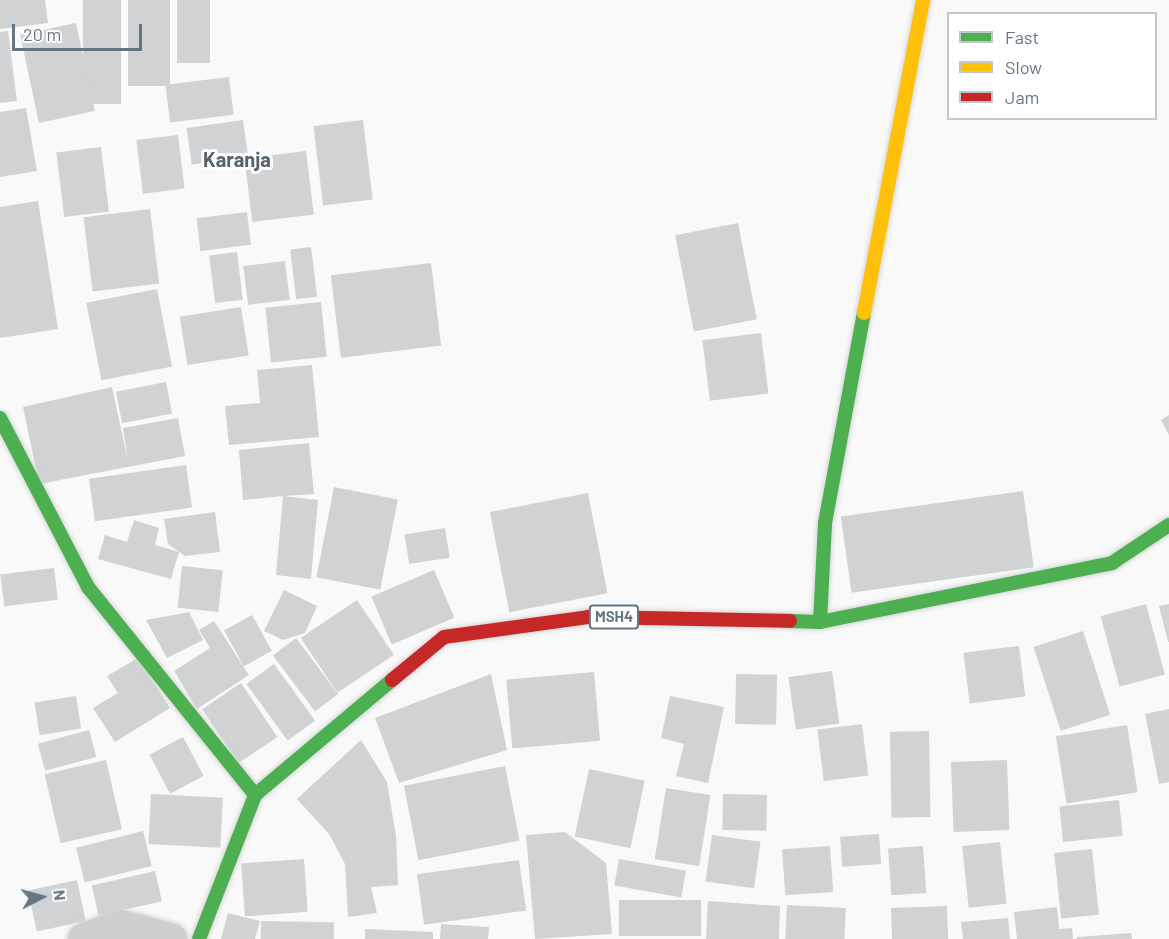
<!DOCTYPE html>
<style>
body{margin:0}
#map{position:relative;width:1169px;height:939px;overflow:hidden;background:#f9f9f9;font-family:Barlow,sans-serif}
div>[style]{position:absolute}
.building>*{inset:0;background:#d0d2d3;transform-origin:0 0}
.roads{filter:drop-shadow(0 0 2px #d5d6d7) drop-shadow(0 0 2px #d5d6d7)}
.street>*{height:33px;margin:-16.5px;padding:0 16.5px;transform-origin:16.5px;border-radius:16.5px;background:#cecfd0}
.fast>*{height:14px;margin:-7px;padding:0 7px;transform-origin:7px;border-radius:7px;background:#4caf50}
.slow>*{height:14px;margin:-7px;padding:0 7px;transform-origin:7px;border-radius:7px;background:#ffc107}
.jam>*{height:14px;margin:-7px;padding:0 7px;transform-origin:7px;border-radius:7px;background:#c62828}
span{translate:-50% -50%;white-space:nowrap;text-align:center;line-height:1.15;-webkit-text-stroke:6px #fff;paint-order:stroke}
.shield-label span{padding:2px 4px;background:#fff;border:2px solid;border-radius:4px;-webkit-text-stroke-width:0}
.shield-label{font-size:15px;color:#657683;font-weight:700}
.quarter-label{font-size:20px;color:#57646e;font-weight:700}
.legend{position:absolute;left:947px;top:12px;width:210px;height:108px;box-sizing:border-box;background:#fff;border:2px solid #c1c8cd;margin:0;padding:8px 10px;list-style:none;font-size:18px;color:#657683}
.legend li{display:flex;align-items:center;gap:12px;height:30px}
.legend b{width:30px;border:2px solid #c1c8cd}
.north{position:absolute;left:12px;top:867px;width:60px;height:60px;-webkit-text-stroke:4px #fff;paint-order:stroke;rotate:84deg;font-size:16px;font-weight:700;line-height:24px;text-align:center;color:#657683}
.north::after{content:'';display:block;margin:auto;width:21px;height:27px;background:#657683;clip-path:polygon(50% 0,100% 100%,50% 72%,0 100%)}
.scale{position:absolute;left:12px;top:24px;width:130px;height:27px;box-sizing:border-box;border:3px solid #657683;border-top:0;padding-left:8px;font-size:18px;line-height:21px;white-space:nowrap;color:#657683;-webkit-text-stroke:4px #fff;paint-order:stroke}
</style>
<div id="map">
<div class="building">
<i style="clip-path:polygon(0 0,45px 0,48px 23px,0 29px)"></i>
<i style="left:83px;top:0;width:38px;height:104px"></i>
<i style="left:128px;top:0;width:42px;height:86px"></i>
<i style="left:177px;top:0;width:33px;height:63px"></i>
<i style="left:76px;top:23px;width:90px;height:57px;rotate:78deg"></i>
<i style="clip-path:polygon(8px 31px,17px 101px,0 103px,0 32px)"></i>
<i style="left:229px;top:77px;width:38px;height:64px;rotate:83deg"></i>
<i style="clip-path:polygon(26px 108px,37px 171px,0 177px,0 112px)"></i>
<i style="left:243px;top:120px;width:37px;height:57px;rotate:82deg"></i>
<i style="left:363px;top:120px;width:80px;height:50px;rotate:83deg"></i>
<i style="left:178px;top:135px;width:54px;height:42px;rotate:83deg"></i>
<i style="left:101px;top:147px;width:65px;height:45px;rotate:83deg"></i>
<i style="left:306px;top:151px;width:64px;height:62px;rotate:83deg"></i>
<i style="clip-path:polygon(38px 201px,58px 329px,0 338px,0 207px)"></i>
<i style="left:150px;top:209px;width:75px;height:67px;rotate:83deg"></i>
<i style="left:247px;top:212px;width:33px;height:51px;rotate:83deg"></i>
<i style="left:738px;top:223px;width:98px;height:64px;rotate:79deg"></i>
<i style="left:311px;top:247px;width:50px;height:21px;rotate:83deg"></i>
<i style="left:237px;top:252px;width:48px;height:28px;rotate:83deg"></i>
<i style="left:285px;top:261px;width:39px;height:42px;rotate:83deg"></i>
<i style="left:431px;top:263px;width:83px;height:101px;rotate:83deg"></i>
<i style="left:157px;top:289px;width:79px;height:72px;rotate:79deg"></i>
<i style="left:321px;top:302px;width:55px;height:56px;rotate:84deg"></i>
<i style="left:241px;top:307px;width:49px;height:62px;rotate:81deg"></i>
<i style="left:761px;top:333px;width:61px;height:59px;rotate:83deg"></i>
<i style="clip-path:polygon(312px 365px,319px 437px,229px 445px,225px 406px,260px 403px,257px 370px)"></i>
<i style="left:166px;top:382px;width:32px;height:51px;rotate:79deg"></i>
<i style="clip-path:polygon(112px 387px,128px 461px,123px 428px,178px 418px,185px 456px,39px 484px,23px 407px)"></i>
<i style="clip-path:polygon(1169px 415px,1169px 435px,1161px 420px)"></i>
<i style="clip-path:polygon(309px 443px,314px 494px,283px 496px,318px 500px,311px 579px,276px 575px,283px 496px,243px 500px,239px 450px)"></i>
<i style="left:186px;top:465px;width:43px;height:98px;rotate:82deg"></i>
<i style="left:334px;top:487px;width:65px;height:92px;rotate:11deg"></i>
<i style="left:1023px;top:491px;width:77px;height:184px;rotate:82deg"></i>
<i style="left:588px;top:493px;width:102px;height:100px;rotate:79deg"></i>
<i style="clip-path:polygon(215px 512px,220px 552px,185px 556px,168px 544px,164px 519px)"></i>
<i style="clip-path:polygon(134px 520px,159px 528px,155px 545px,179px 552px,171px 579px,98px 559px,105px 535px,127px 542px)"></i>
<i style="left:445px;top:528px;width:30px;height:41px;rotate:81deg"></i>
<i style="left:182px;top:566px;width:41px;height:42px;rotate:6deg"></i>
<i style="left:54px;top:568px;width:32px;height:54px;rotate:83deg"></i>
<i style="left:434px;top:570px;width:52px;height:68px;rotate:67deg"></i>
<i style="clip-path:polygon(284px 590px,317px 606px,305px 633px,283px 640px,264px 631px)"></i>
<i style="left:357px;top:600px;width:66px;height:68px;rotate:56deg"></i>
<i style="left:1146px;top:604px;width:73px;height:47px;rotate:75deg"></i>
<i style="clip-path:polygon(1169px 604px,1169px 642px,1168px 642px,1159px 606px)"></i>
<i style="clip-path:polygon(189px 612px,203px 640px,167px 658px,146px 620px)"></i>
<i style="left:252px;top:615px;width:41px;height:32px;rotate:61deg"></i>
<i style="clip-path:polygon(214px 621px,249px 675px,197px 709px,174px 671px,210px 648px,199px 630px)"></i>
<i style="left:1083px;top:631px;width:88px;height:52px;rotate:72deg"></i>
<i style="left:296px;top:638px;width:70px;height:29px;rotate:53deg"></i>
<i style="left:1019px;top:646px;width:51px;height:56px;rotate:83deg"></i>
<i style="clip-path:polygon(138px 658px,170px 708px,115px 742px,93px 708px,118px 693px,107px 676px)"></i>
<i style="left:274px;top:664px;width:70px;height:34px;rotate:54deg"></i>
<i style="left:832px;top:671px;width:53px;height:44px;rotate:82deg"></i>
<i style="left:594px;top:672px;width:69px;height:88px;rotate:85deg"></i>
<i style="clip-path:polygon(491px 674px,507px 750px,399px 783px,375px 718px)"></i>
<i style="left:736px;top:674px;width:41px;height:50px;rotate:1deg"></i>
<i style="left:241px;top:683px;width:65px;height:47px;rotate:56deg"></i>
<i style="left:76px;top:696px;width:33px;height:42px;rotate:81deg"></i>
<i style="clip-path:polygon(670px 696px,724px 707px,708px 783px,676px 776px,684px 744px,661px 738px)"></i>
<i style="clip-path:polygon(1169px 709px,1169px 782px,1159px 784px,1145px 714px)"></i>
<i style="left:862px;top:724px;width:52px;height:45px;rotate:83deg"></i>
<i style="left:1127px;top:725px;width:68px;height:72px;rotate:81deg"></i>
<i style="left:89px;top:730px;width:28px;height:53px;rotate:75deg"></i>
<i style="left:929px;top:731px;width:86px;height:39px;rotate:89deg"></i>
<i style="left:183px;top:737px;width:44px;height:38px;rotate:62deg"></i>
<i style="clip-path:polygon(361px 740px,387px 782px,396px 836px,398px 885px,371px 887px,377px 913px,348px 917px,345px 864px,329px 834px,297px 799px)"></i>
<i style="left:106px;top:760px;width:71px;height:63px;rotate:77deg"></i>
<i style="left:1007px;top:760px;width:70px;height:56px;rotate:88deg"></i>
<i style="left:505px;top:766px;width:76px;height:103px;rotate:79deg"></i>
<i style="left:589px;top:769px;width:57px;height:69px;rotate:12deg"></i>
<i style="left:666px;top:788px;width:45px;height:72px;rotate:9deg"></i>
<i style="left:151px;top:794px;width:72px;height:50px;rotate:3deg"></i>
<i style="left:723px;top:794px;width:44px;height:36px;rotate:1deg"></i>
<i style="left:1119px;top:800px;width:36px;height:60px;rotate:84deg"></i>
<i style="left:143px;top:831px;width:36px;height:69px;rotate:76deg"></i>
<i style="clip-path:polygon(565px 832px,606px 863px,612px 934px,535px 939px,526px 835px)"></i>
<i style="left:879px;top:834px;width:30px;height:39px;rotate:86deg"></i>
<i style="left:712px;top:835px;width:49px;height:47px;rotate:8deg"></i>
<i style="left:1000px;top:842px;width:62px;height:38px;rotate:84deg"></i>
<i style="left:830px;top:846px;width:46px;height:48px;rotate:86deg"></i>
<i style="left:923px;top:846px;width:47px;height:35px;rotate:86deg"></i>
<i style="left:1092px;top:849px;width:66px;height:38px;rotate:84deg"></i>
<i style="left:304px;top:859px;width:53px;height:63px;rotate:86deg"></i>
<i style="left:619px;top:859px;width:68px;height:27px;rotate:10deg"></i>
<i style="left:519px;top:860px;width:51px;height:103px;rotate:82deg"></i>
<i style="left:155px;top:871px;width:31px;height:65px;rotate:77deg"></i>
<i style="left:77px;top:880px;width:42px;height:50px;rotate:78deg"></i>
<i style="left:619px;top:900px;width:82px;height:36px"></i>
<i style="clip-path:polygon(708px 901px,780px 906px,779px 939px,706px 939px)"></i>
<i style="left:787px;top:905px;width:59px;height:34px;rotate:3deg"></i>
<i style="left:947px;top:906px;width:33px;height:56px;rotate:88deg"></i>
<i style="clip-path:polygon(1057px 907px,1059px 929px,1072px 928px,1073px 939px,1017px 939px,1014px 912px)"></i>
<i style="clip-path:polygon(228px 913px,260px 921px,255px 939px,221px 939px)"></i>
<i style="clip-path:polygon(1008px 918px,1010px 939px,963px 939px,961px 922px)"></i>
<i style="left:261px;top:921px;width:73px;height:18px;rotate:1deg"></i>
<i style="clip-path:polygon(441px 924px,489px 927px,488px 939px,440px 939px)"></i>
<i style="clip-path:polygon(365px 929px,433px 932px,433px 939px,365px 939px)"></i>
<i style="clip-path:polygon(1131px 933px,1132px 939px,1077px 939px,1077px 937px)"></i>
</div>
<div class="roads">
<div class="street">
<i style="left:84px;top:939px;width:38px;rotate:-20deg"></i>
<i style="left:120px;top:926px;width:52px;rotate:14.6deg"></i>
</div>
<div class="fast">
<i style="left:0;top:418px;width:191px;rotate:62.5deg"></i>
<i style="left:88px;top:587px;width:267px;rotate:51.2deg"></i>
<i style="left:790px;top:621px;width:30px;rotate:2deg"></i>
<i style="left:820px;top:622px;width:298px;rotate:-11.4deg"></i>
<i style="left:1112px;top:563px;width:69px;rotate:-33.7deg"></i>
<i style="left:820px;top:622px;width:99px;rotate:-87.1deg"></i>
<i style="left:825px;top:523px;width:214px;rotate:-79.5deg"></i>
<i style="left:199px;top:939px;width:155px;rotate:-68.7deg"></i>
<i style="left:255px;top:795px;width:179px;rotate:-40deg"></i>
</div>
<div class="slow">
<i style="left:864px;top:313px;width:319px;rotate:-79.3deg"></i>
</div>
<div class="jam">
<i style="left:392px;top:680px;width:67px;rotate:-39.6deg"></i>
<i style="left:444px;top:637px;width:145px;rotate:-7.9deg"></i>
<i style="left:588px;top:617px;width:202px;rotate:1.1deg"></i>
</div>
</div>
<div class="shield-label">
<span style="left:614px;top:617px">MSH4</span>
</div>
<div class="quarter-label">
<span style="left:237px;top:159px">Karanja</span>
</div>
<ul class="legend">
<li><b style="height:8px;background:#4caf50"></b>Fast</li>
<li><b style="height:8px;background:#ffc107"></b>Slow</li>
<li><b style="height:8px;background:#c62828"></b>Jam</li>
</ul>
<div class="north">N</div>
<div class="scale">20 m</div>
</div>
